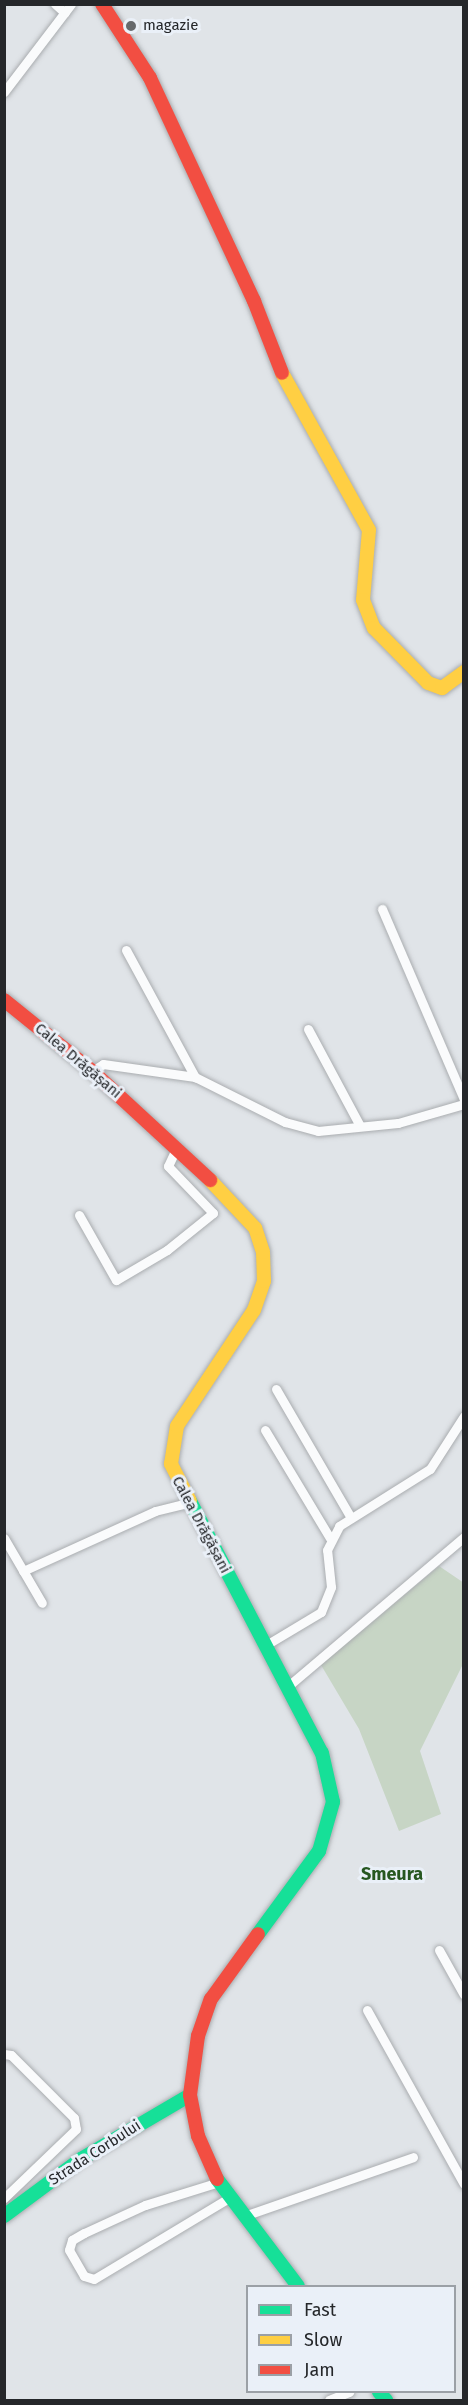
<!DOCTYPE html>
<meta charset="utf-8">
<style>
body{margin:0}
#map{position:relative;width:468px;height:2405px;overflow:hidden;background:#e0e4e8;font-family:"Fira Sans",sans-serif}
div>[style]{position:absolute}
.green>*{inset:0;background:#c7d5c5}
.roads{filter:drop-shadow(0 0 2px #aaadb0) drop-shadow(0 0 2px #aaadb0)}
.street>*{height:9px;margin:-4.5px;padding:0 4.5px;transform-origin:4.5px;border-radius:4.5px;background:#fafbfc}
.fast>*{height:14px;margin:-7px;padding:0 7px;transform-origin:7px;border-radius:7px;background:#16e098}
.slow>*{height:14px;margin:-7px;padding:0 7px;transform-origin:7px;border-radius:7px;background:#ffcf43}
.jam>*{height:14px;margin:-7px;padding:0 7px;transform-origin:7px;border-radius:7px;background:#f24e42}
.dots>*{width:16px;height:16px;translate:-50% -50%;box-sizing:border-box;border:3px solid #eaf0f8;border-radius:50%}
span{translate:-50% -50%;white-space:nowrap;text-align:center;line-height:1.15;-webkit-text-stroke:6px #eaf0f8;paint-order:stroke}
.poi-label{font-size:15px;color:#25272a}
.left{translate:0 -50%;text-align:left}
.street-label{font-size:15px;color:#25272a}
.quarter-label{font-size:18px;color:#265720;font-weight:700}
.frame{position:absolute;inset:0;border:6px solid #25272a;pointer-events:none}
.legend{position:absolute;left:246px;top:2285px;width:210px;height:108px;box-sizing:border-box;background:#eaf0f8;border:2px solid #9ba0a6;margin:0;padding:8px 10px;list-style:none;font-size:18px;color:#25272a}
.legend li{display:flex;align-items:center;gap:12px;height:30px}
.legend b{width:30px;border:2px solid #9ba0a6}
</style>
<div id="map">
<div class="green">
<i style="clip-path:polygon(439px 1566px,464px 1583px,463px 1664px,420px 1751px,441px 1814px,399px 1831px,359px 1729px,321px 1665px)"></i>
</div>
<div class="roads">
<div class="street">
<i style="left:55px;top:4px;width:13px;rotate:42deg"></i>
<i style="left:4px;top:92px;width:111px;rotate:-52.7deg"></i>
<i style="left:382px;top:909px;width:207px;rotate:66.7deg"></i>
<i style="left:126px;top:950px;width:145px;rotate:61.5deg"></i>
<i style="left:308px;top:1029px;width:110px;rotate:61.8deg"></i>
<i style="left:92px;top:1071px;width:13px;rotate:-32deg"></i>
<i style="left:103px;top:1064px;width:93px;rotate:8deg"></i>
<i style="left:195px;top:1077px;width:101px;rotate:26.6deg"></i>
<i style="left:285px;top:1122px;width:34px;rotate:15deg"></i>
<i style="left:318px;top:1131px;width:80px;rotate:-5.7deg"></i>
<i style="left:398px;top:1123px;width:69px;rotate:-16.1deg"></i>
<i style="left:79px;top:1215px;width:75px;rotate:60.4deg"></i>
<i style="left:116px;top:1280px;width:59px;rotate:-30.5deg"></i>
<i style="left:167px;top:1250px;width:59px;rotate:-38.8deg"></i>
<i style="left:213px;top:1213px;width:65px;rotate:-133.8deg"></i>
<i style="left:168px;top:1166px;width:19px;rotate:-65deg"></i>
<i style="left:276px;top:1389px;width:149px;rotate:59.8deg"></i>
<i style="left:265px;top:1430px;width:126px;rotate:59deg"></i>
<i style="left:4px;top:1538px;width:75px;rotate:59.7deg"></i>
<i style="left:23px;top:1571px;width:145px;rotate:-24.4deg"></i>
<i style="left:155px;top:1511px;width:34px;rotate:-14deg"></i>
<i style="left:266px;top:1645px;width:64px;rotate:-31deg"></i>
<i style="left:321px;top:1612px;width:27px;rotate:-68deg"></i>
<i style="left:331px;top:1587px;width:37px;rotate:-96deg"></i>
<i style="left:327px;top:1550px;width:27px;rotate:-63deg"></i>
<i style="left:339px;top:1526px;width:107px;rotate:-32.1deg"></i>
<i style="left:430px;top:1469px;width:63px;rotate:-57.3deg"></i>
<i style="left:287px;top:1687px;width:232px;rotate:-40.3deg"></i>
<i style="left:439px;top:1950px;width:51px;rotate:60.9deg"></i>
<i style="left:367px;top:2010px;width:199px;rotate:60.9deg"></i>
<i style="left:4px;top:2054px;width:7px;rotate:8deg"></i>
<i style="left:11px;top:2055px;width:89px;rotate:45deg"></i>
<i style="left:74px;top:2118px;width:11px;rotate:80deg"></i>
<i style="left:76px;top:2129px;width:100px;rotate:136.2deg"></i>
<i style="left:219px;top:2182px;width:77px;rotate:162.7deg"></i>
<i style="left:145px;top:2205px;width:67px;rotate:155.3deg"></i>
<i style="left:84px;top:2233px;width:14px;rotate:150deg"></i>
<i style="left:72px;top:2240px;width:10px;rotate:107deg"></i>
<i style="left:69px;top:2250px;width:30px;rotate:60deg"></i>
<i style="left:84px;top:2276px;width:10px;rotate:17deg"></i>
<i style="left:94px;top:2279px;width:157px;rotate:-31deg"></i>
<i style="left:244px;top:2216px;width:179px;rotate:-19.2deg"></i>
<i style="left:329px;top:2400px;width:22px;rotate:-22deg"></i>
</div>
<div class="fast">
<i style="left:190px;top:1501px;width:284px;rotate:62.4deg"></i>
<i style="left:322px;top:1753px;width:50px;rotate:77.3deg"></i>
<i style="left:333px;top:1802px;width:51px;rotate:105.9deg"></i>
<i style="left:319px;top:1851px;width:103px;rotate:126.3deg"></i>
<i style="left:217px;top:2179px;width:134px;rotate:52.9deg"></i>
<i style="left:4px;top:2216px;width:96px;rotate:-36.5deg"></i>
<i style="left:81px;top:2159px;width:126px;rotate:-30.4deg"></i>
<i style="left:379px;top:2392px;width:11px;rotate:49deg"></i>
</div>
<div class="slow">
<i style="left:282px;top:373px;width:179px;rotate:61deg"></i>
<i style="left:369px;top:530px;width:70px;rotate:94.9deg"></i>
<i style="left:363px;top:600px;width:30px;rotate:69deg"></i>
<i style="left:374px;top:628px;width:77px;rotate:45.5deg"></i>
<i style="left:428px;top:683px;width:15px;rotate:20deg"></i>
<i style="left:442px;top:688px;width:27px;rotate:-36deg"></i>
<i style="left:190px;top:1501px;width:42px;rotate:-117.2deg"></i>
<i style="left:171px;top:1464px;width:38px;rotate:-81deg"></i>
<i style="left:177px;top:1426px;width:139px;rotate:-56.4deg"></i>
<i style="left:254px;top:1310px;width:31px;rotate:-71deg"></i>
<i style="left:264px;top:1281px;width:29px;rotate:-92deg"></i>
<i style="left:263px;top:1252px;width:25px;rotate:-108deg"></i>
<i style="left:255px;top:1228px;width:66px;rotate:-133.2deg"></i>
</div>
<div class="jam">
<i style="left:102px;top:4px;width:88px;rotate:57deg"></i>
<i style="left:150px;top:78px;width:246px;rotate:65deg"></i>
<i style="left:254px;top:301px;width:77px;rotate:68.7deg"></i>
<i style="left:4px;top:1000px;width:113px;rotate:38.9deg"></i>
<i style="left:92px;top:1071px;width:161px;rotate:42.7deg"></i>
<i style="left:217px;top:2179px;width:47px;rotate:-113.8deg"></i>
<i style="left:198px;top:2136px;width:42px;rotate:-101deg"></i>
<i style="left:190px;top:2095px;width:60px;rotate:-82.3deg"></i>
<i style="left:198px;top:2036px;width:39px;rotate:-71deg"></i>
<i style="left:211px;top:1999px;width:80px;rotate:-54.1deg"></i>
</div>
</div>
<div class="dots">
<i style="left:131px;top:26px;background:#66696c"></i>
</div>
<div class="poi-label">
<span class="left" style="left:143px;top:26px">magazie</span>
</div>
<div class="street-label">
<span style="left:78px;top:1061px;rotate:40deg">Calea Drăgășani</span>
<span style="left:201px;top:1525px;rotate:62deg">Calea Drăgășani</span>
<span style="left:95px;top:2153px;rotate:-33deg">Strada Corbului</span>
</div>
<div class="quarter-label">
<span style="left:392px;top:1874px">Smeura</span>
</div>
<div class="frame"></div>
<ul class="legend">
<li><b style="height:8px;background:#16e098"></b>Fast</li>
<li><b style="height:8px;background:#ffcf43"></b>Slow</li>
<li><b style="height:8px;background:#f24e42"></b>Jam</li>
</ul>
</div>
